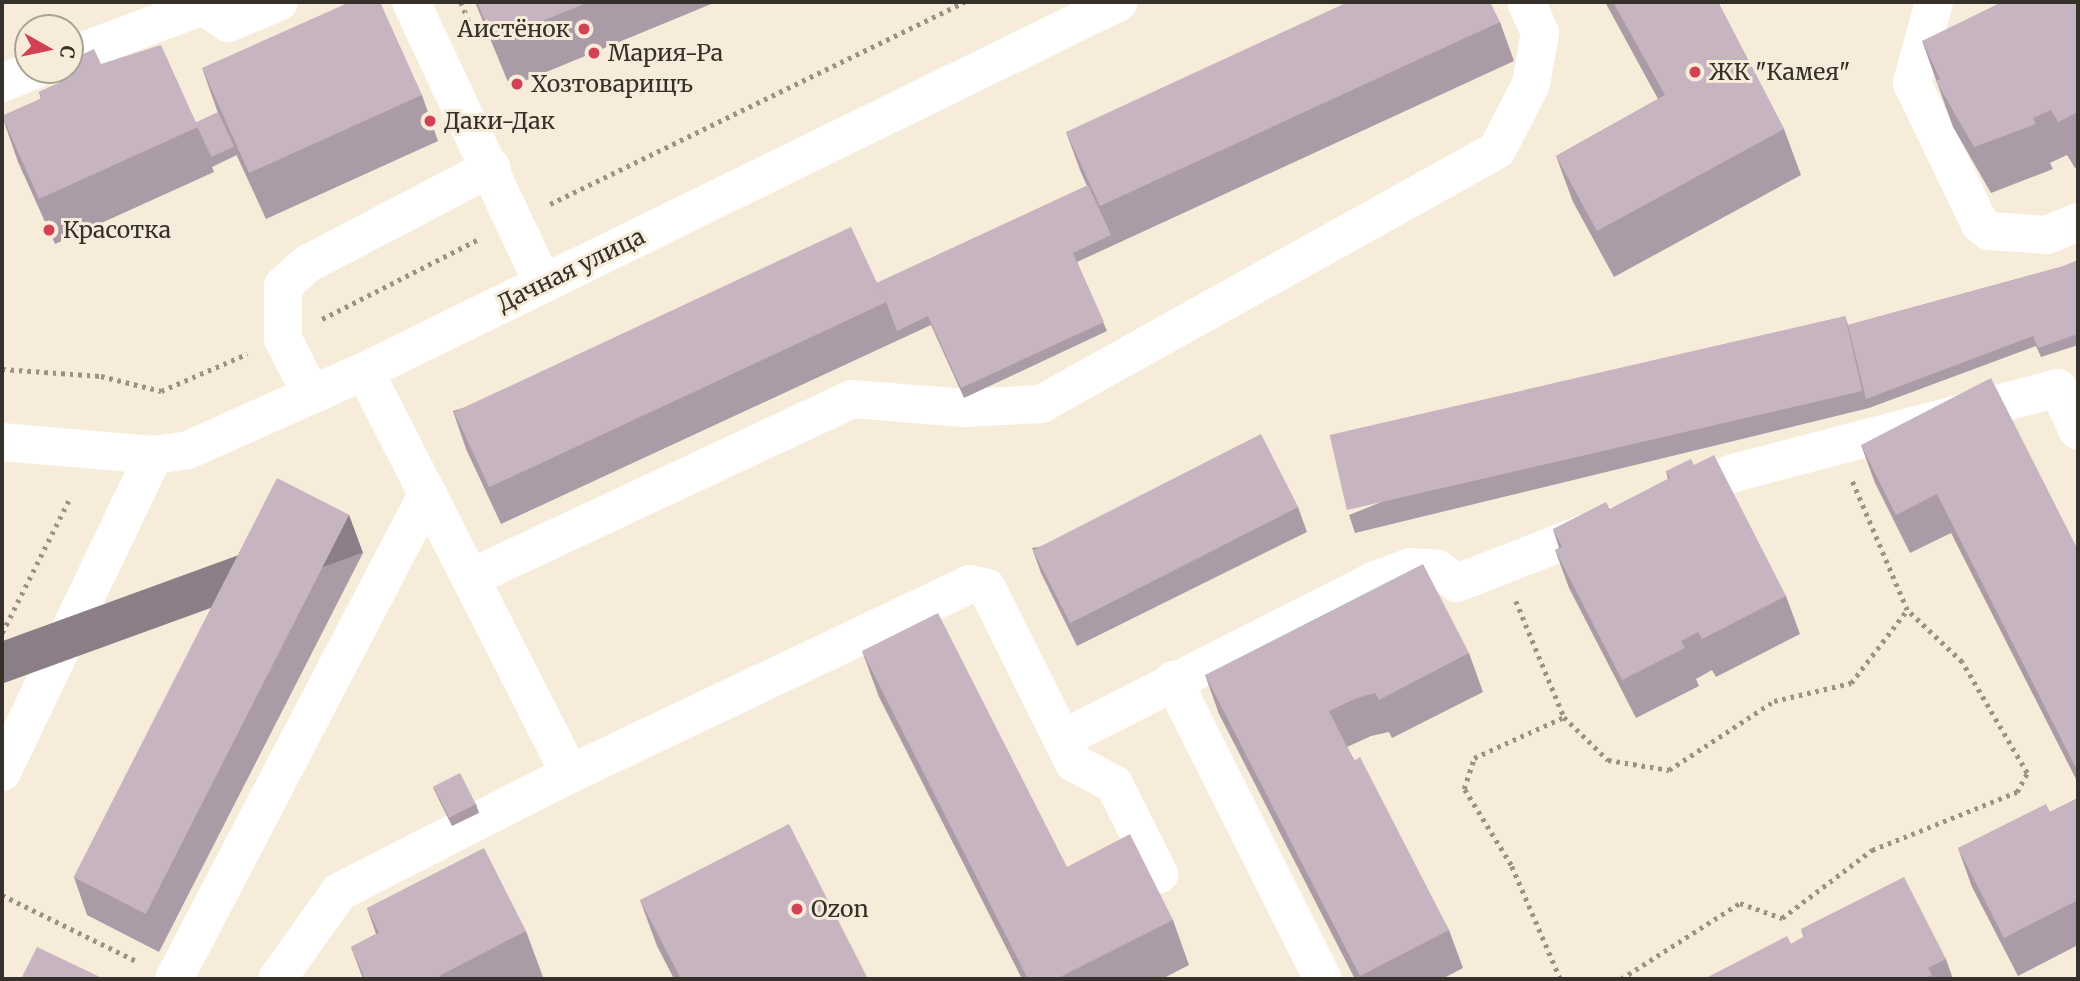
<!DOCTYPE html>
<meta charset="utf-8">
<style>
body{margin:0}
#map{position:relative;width:2080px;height:981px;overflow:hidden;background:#f7ecd9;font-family:Merriweather,serif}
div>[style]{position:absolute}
.path>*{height:4.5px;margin-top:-2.25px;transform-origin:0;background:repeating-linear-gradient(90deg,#9a9285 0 3.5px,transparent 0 8.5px)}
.minor>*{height:38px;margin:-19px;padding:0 19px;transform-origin:19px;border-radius:19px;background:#fff}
.wall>*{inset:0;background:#ab9ba6}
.shaded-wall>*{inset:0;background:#8b7e87;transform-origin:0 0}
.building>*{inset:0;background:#c7b4c1;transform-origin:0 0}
.dots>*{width:19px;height:19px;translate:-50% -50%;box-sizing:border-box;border:4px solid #f7ecd9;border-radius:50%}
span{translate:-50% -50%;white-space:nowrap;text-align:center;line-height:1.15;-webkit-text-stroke:6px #f7ecd9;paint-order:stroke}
.poi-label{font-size:23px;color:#35312a}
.right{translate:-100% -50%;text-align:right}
.left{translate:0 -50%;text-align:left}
.street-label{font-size:23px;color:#35312a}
.frame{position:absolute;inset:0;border:4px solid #35312a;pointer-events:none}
.north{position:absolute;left:14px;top:14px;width:70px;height:70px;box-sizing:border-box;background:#f7ecd9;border:2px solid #a9a193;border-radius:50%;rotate:99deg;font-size:19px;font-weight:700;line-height:28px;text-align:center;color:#35312a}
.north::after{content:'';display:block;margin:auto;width:24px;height:32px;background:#d24154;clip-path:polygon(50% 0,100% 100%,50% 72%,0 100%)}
</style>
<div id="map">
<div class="path">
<i style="left:461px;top:2px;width:40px;rotate:68deg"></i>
<i style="left:550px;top:204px;width:461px;rotate:-26deg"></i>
<i style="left:322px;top:319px;width:176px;rotate:-27deg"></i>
<i style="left:2px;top:369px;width:99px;rotate:4deg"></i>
<i style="left:101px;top:376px;width:62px;rotate:14deg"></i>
<i style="left:161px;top:391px;width:94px;rotate:-23.3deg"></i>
<i style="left:1516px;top:601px;width:126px;rotate:67.5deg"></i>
<i style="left:2px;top:633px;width:151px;rotate:-63.3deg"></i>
<i style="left:2px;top:895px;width:152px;rotate:26.2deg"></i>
<i style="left:1560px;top:979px;width:124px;rotate:-113.3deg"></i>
<i style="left:1511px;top:865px;width:89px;rotate:-121.7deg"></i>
<i style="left:1464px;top:789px;width:33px;rotate:-72deg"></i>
<i style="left:1474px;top:758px;width:99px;rotate:-24.5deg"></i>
<i style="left:1564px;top:717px;width:62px;rotate:44.3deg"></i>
<i style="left:1608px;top:760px;width:62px;rotate:9.3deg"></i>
<i style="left:1669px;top:770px;width:126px;rotate:-33.3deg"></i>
<i style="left:1774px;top:701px;width:79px;rotate:-13.2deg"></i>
<i style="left:1851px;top:683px;width:92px;rotate:-52.5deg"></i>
<i style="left:1621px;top:979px;width:141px;rotate:-32.6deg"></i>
<i style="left:1740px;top:903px;width:45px;rotate:19.7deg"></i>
<i style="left:1782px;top:918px;width:113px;rotate:-37.1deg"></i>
<i style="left:1872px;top:850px;width:156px;rotate:-21.8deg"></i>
<i style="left:2017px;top:792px;width:21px;rotate:-62deg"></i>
<i style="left:2027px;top:773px;width:129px;rotate:-120.4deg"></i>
<i style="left:1962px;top:662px;width:76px;rotate:-136.6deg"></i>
<i style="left:1907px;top:610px;width:140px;rotate:-113.1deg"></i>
</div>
<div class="minor">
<i style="left:411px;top:2px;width:311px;rotate:64.9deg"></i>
<i style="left:1934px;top:2px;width:84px;rotate:105.2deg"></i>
<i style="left:1912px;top:83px;width:157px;rotate:64.3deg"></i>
<i style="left:1980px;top:224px;width:11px;rotate:38deg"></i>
<i style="left:1989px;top:231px;width:58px;rotate:3.9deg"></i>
<i style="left:2047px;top:235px;width:34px;rotate:-23deg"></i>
<i style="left:70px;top:56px;width:142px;rotate:-20.6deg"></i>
<i style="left:203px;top:6px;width:30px;rotate:34deg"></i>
<i style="left:228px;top:23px;width:55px;rotate:-22.4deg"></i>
<i style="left:2px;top:83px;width:35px;rotate:-22deg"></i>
<i style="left:311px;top:394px;width:62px;rotate:-117deg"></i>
<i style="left:283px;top:339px;width:53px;rotate:-90deg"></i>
<i style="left:283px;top:286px;width:33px;rotate:-43deg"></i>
<i style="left:307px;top:264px;width:208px;rotate:-27.6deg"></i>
<i style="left:2px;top:442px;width:153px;rotate:4.9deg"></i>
<i style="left:154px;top:455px;width:34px;rotate:-8deg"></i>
<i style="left:188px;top:450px;width:194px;rotate:-24.1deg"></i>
<i style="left:365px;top:371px;width:839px;rotate:-26.08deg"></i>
<i style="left:1678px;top:496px;width:61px;rotate:-22.3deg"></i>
<i style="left:1734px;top:473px;width:335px;rotate:-14.7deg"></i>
<i style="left:2058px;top:388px;width:47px;rotate:65.1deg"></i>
<i style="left:470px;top:578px;width:422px;rotate:-25.1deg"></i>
<i style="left:852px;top:399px;width:113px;rotate:4.6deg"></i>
<i style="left:965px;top:408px;width:76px;rotate:-3deg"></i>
<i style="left:1041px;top:404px;width:522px;rotate:-29.12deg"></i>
<i style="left:1497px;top:150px;width:74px;rotate:-62.7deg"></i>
<i style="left:1531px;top:84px;width:52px;rotate:-80deg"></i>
<i style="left:1540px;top:33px;width:34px;rotate:-114deg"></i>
<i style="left:1173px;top:680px;width:335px;rotate:63.4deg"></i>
<i style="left:1062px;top:739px;width:349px;rotate:-26.9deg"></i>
<i style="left:1373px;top:581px;width:40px;rotate:-20.2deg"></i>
<i style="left:1411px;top:567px;width:26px;rotate:4deg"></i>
<i style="left:1437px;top:569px;width:24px;rotate:35deg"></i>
<i style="left:1457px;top:583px;width:160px;rotate:-21.3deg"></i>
<i style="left:2px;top:772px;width:352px;rotate:-64.4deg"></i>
<i style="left:570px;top:774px;width:443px;rotate:-25.4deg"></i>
<i style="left:970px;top:584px;width:17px;rotate:13deg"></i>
<i style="left:987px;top:588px;width:195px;rotate:63.6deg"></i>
<i style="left:1074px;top:763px;width:45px;rotate:27.7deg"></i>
<i style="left:1114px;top:784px;width:101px;rotate:63.4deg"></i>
<i style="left:174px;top:979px;width:548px;rotate:-62.41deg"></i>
<i style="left:277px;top:979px;width:107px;rotate:-54.5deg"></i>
<i style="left:339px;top:892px;width:259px;rotate:-27.1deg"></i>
<i style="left:570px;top:774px;width:452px;rotate:-117deg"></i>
</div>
<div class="wall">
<i style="clip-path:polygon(475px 2px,716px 2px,510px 87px)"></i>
<i style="clip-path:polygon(1605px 2px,1718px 2px,1784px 129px,1801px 175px,1614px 277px,1573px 202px,1556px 156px,1658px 99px)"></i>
<i style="clip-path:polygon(2078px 2px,2078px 166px,2075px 168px,2067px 155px,2050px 163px,2053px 169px,1991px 193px,1953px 127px,1922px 41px)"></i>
<i style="clip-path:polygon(1500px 22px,1514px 61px,1077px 262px,1107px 331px,964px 398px,931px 325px,501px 524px,466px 449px,453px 411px,877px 283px,1087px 186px,1080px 170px,1066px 132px)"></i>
<i style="clip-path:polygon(101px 64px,196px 123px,218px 113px,202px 68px,422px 95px,438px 141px,266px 219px,236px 154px,237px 155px,212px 167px,214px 172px,55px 244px,18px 162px,2px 116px,41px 99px,39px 92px,61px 82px,56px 70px)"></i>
<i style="clip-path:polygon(2078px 260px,2078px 345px,2041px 357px,2036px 346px,1869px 408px,1355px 533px,1349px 515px,1845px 316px,1848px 325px,2064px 266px)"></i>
<i style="clip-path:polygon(1861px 445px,2078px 550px,2078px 783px,1951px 533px,1910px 553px,1875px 483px)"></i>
<i style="clip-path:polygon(1694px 465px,1786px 596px,1800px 634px,1716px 677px,1712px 670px,1696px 679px,1699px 686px,1636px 718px,1569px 588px,1555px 550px,1559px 548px,1553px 529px,1610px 509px,1668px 479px,1666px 471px)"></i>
<i style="clip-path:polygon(1298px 507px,1307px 532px,1077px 646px,1041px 573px,1032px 548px)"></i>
<i style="clip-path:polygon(349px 515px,363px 553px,159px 952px,87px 915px,74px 877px)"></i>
<i style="clip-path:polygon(862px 651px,1067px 867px,1173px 920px,1189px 965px,1162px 979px,1022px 979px,879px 697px)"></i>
<i style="clip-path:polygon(1469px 653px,1483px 692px,1392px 738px,1389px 732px,1371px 736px,1347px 747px,1449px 930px,1463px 968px,1442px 979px,1355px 979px,1219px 714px,1205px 675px)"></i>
<i style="clip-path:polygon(433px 787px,476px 804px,479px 813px,452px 826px,437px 796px)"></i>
<i style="clip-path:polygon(2078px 798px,2078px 945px,2018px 976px,1972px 887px,1958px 848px,2050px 812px)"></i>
<i style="clip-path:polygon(640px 900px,868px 979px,674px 979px,657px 946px)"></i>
<i style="clip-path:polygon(367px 908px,526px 931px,543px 977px,539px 979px,363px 979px,351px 947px,376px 934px)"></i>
<i style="clip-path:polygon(1801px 929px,1946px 959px,1953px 979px,1704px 979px,1791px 944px,1804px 937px)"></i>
</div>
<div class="shaded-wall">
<i style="left:349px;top:515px;width:40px;height:448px;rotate:70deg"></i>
</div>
<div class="building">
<i style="clip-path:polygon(350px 2px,380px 2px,422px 95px,249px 173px,202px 68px)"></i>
<i style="clip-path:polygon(477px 2px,589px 2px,493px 41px)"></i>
<i style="clip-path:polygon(1348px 2px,1490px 2px,1500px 22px,1100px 206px,1066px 132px)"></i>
<i style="clip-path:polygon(1613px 2px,1718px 2px,1784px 129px,1597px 231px,1556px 156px,1665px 95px)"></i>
<i style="clip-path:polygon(2002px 2px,2078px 2px,2078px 112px,2058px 122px,2051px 110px,2033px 118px,2036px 124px,1974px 147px,1936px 81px,1940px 79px,1922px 41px)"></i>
<i style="clip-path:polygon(161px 45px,198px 127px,39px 199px,2px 116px,42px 98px,39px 92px,62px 82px,57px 70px,70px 70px,70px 60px,94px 49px,101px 64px)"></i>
<i style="left:218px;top:112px;width:38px;height:25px;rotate:65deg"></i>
<i style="clip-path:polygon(1088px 185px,1111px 235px,1073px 253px,1104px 322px,961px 388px,928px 316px,897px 331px,886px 302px,877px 283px)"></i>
<i style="left:851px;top:227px;width:83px;height:438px;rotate:65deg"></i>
<i style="clip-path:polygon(2078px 260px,2078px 334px,2038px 348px,2033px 336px,1866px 399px,1848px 325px,2064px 266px)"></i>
<i style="left:1845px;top:316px;width:77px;height:529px;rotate:77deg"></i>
<i style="clip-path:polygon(1991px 378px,2078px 550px,2078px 772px,1937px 494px,1896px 515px,1861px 445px)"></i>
<i style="left:1261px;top:434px;width:82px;height:256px;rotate:63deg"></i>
<i style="clip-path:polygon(1714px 455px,1786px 596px,1702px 639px,1698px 632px,1681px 641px,1685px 648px,1622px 680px,1555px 550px,1562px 547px,1553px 529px,1606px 502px,1610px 509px,1670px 478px,1666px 471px,1691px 459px,1694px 465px)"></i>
<i style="left:277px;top:478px;width:81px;height:448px;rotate:27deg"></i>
<i style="clip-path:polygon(1423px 564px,1469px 653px,1379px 700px,1375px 693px,1357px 698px,1329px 711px,1354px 761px,1360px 757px,1449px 930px,1360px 976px,1205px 675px)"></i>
<i style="clip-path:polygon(938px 613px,1067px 867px,1130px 834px,1173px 920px,1056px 979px,1028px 979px,862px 651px)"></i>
<i style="left:460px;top:773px;width:35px;height:30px;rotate:63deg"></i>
<i style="clip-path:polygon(2078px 798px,2078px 900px,2004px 938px,1958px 848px,2046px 804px,2050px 812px)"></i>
<i style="clip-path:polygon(789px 824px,868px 979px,681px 979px,640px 900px)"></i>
<i style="clip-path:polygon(484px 848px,526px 931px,439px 976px,440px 979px,365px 979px,351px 947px,379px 933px,367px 908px)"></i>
<i style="clip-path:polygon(1904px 877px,1946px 959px,1928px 968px,1932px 975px,1922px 979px,1704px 979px,1787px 936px,1791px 944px,1805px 936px,1801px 929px)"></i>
<i style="clip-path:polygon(37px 947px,104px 979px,21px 979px)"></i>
</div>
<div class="dots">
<i style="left:584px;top:29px;background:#d24154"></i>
<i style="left:594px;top:53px;background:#d24154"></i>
<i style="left:1695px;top:72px;background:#d24154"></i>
<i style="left:517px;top:84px;background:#d24154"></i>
<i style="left:430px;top:121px;background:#d24154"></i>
<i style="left:49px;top:230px;background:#d24154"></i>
<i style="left:797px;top:909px;background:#d24154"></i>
</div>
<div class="poi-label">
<span class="right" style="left:570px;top:29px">Аистёнок</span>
<span class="left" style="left:608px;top:53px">Мария-Ра</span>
<span class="left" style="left:1709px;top:72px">ЖК "Камея"</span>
<span class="left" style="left:531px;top:84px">Хозтоварищъ</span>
<span class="left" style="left:444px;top:121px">Даки-Дак</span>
<span class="left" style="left:63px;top:230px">Красотка</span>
<span class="left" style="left:811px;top:909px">Ozon</span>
</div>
<div class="street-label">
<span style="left:571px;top:270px;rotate:-26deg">Дачная улица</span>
</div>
<div class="frame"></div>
<div class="north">С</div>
</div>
